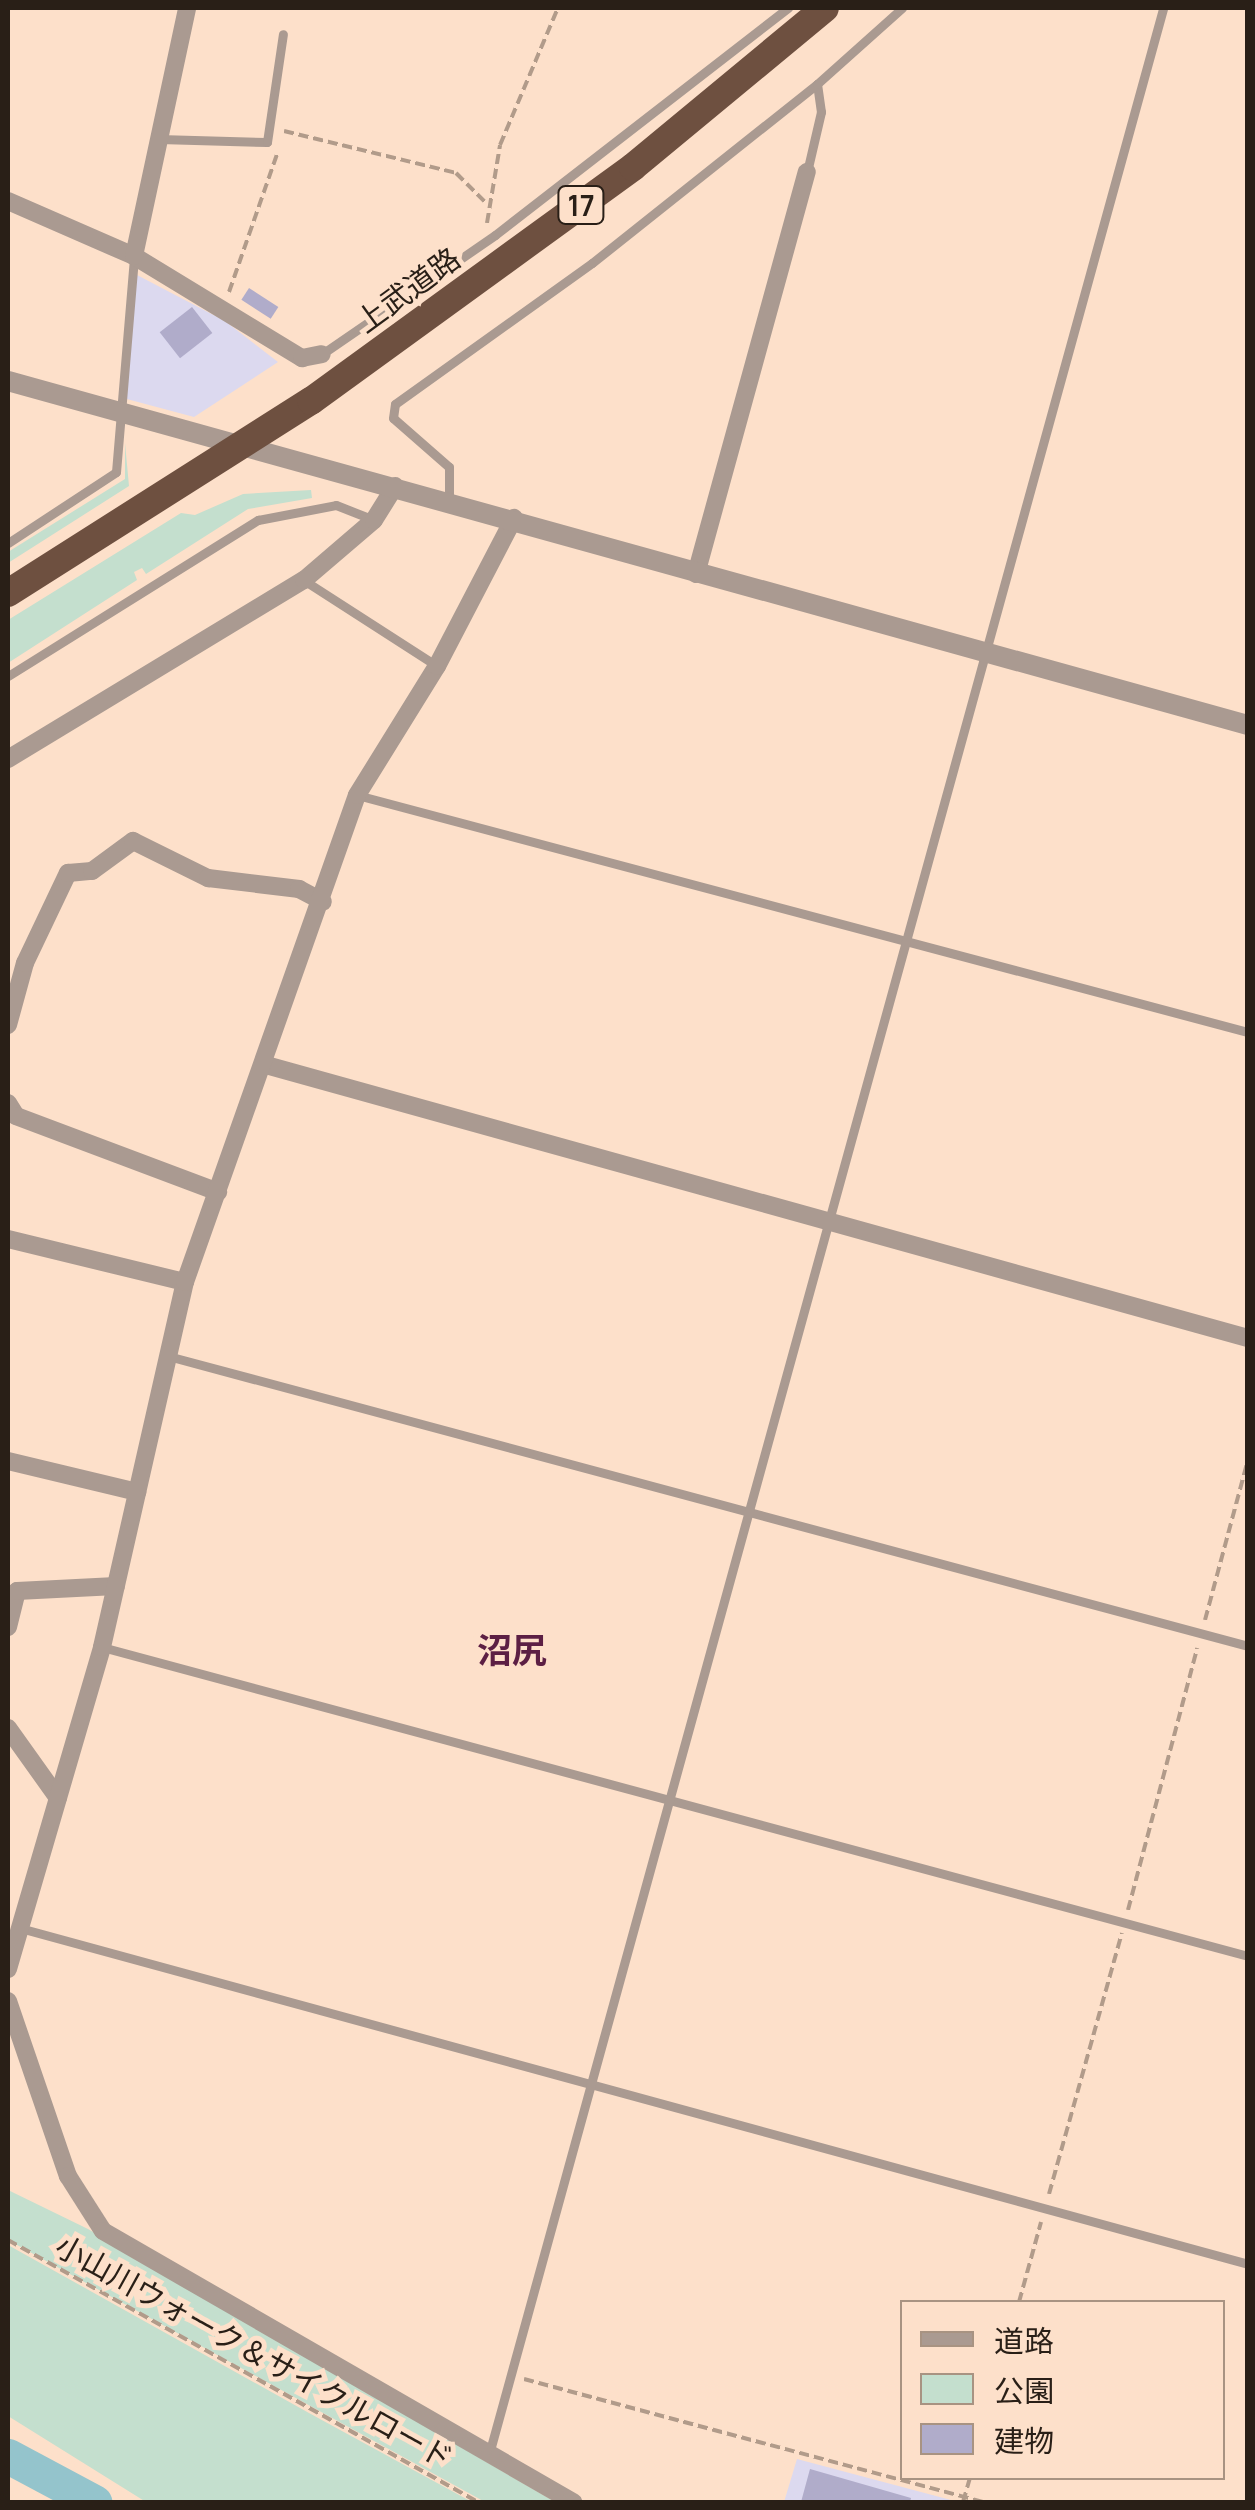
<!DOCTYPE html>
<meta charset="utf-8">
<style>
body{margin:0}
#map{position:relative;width:1255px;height:2510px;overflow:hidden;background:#fde0ca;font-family:Manrope,"Noto Sans JP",sans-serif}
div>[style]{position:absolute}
.commercial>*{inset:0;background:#dcd9ef}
.green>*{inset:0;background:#c4dfce}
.river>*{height:35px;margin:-17.5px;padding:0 17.5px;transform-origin:17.5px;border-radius:17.5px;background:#94c4cc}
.building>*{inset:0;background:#b0acca;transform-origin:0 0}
.path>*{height:4px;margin-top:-2px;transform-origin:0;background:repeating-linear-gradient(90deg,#b19b8a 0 10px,transparent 0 15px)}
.service>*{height:9px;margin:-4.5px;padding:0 4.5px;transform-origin:4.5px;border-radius:4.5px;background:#aa9a91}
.minor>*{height:18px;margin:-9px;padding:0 9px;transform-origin:9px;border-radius:9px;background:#aa9a91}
.tertiary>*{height:20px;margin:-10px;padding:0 10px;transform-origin:10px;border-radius:10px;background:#aa9a91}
.trunk>*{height:28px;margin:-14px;padding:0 14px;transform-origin:14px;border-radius:14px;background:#6e5040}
span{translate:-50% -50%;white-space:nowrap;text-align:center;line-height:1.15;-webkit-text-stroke:10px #fde0ca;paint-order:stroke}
.shield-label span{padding:2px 8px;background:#fde0ca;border:2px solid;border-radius:8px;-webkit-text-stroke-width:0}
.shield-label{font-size:28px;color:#291f17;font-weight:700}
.street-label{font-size:30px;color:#291f17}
.quarter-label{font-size:35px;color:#5c1f44;font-weight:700}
.frame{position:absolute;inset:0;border:10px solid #291f17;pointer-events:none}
.legend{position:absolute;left:900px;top:2300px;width:325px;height:180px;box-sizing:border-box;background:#fde0ca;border:2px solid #a89382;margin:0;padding:12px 18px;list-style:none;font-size:30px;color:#291f17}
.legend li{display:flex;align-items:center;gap:20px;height:50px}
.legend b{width:50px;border:2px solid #a89382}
</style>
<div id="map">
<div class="commercial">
<i style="clip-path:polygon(137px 275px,225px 321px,278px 362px,194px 417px,123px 398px)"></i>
<i style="clip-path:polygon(797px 2459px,951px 2500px,952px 2502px,784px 2502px)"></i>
</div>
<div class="green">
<i style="clip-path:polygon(125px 443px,129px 486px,8px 563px,8px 552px,125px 479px)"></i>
<i style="clip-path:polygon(311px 490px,312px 498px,248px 509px,146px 574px,142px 568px,134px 572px,137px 580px,8px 663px,8px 620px,181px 513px,195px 515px,243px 494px)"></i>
<i style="clip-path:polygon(8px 2190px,88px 2229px,555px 2502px,485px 2502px,8px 2240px)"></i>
<i style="clip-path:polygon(8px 2245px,309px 2413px,472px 2502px,146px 2502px,8px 2416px)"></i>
</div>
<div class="river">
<i style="left:8px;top:2456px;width:98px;rotate:28.1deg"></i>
</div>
<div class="building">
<i style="left:249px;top:288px;width:35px;height:14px;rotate:33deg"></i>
<i style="left:192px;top:307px;width:33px;height:41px;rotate:52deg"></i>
<i style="clip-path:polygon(810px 2469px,911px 2498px,910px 2502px,801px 2502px)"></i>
</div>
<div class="path">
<i style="left:284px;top:131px;width:177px;rotate:13.7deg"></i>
<i style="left:456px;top:173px;width:42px;rotate:45deg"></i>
<i style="left:487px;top:223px;width:79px;rotate:-80.5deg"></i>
<i style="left:500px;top:145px;width:149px;rotate:-67.1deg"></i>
<i style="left:229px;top:292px;width:149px;rotate:-70.8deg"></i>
<i style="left:1205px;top:1620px;width:166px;rotate:-75deg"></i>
<i style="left:1128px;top:1910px;width:271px;rotate:-75.2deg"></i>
<i style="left:1049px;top:2194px;width:271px;rotate:-74.4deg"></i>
<i style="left:8px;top:2240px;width:538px;rotate:29.14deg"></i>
<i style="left:1019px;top:2302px;width:83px;rotate:-74.6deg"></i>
<i style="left:524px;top:2379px;width:475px;rotate:15deg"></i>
<i style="left:963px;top:2502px;width:25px;rotate:-74deg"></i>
</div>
<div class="service">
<i style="left:159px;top:139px;width:108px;rotate:1.6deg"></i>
<i style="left:267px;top:142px;width:109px;rotate:-81.6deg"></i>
<i style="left:807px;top:172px;width:62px;rotate:-76.9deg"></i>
<i style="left:821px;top:112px;width:28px;rotate:-98deg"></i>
<i style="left:322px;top:354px;width:210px;rotate:-34.5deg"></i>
<i style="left:495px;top:235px;width:371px;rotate:-37.8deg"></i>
<i style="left:449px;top:500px;width:33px;rotate:-90deg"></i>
<i style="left:449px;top:467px;width:74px;rotate:-138.8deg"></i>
<i style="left:393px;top:418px;width:14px;rotate:-82deg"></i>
<i style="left:395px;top:404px;width:242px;rotate:-35.6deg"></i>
<i style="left:592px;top:263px;width:288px;rotate:-38.5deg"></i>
<i style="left:817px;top:84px;width:114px;rotate:-41.8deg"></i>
<i style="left:8px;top:543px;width:129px;rotate:-33.3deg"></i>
<i style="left:116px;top:472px;width:216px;rotate:-85.2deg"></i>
<i style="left:305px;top:581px;width:157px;rotate:32.8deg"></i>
<i style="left:8px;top:676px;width:295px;rotate:-32deg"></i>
<i style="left:258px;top:520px;width:79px;rotate:-10.9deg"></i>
<i style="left:336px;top:505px;width:41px;rotate:21.5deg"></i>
<i style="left:357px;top:795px;width:922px;rotate:14.9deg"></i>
<i style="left:168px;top:1356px;width:1118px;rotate:15.03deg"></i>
<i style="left:102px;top:1647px;width:1187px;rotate:15.09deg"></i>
<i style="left:20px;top:1928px;width:1273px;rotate:15.3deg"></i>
<i style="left:489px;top:2454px;width:2537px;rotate:-74.59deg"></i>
</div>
<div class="minor">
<i style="left:8px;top:201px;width:137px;rotate:23.6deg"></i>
<i style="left:134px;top:256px;width:197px;rotate:31.3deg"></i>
<i style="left:302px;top:358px;width:20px;rotate:-11deg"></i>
<i style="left:134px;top:256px;width:254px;rotate:-77.9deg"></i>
<i style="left:696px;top:574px;width:417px;rotate:-74.6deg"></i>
<i style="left:8px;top:759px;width:346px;rotate:-31.2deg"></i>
<i style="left:304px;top:580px;width:92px;rotate:-40.6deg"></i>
<i style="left:374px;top:520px;width:40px;rotate:-58deg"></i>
<i style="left:8px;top:1025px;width:64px;rotate:-74.7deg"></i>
<i style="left:25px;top:963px;width:100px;rotate:-64.5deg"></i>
<i style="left:68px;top:873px;width:24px;rotate:-5deg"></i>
<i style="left:92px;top:871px;width:51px;rotate:-36.2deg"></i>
<i style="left:133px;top:841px;width:84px;rotate:26.3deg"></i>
<i style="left:208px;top:878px;width:92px;rotate:6.9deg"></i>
<i style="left:299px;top:889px;width:27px;rotate:28deg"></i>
<i style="left:266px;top:1065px;width:1019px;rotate:15.54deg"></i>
<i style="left:8px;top:1103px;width:15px;rotate:58deg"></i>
<i style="left:16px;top:1116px;width:216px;rotate:20.6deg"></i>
<i style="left:8px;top:1239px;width:182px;rotate:13.7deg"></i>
<i style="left:8px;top:1461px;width:133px;rotate:13.5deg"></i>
<i style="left:8px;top:1627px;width:37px;rotate:-76deg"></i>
<i style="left:17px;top:1591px;width:99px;rotate:-2.9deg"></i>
<i style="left:8px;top:1728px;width:86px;rotate:54.5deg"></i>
<i style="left:8px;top:1969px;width:335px;rotate:-73.7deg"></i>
<i style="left:102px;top:1647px;width:374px;rotate:-77.2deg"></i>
<i style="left:185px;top:1282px;width:516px;rotate:-70.55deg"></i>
<i style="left:357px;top:795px;width:152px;rotate:-58.2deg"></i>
<i style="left:437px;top:666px;width:167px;rotate:-62.5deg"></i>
<i style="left:8px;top:2001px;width:185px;rotate:71.1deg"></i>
<i style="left:68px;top:2176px;width:65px;rotate:57.5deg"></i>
<i style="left:103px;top:2231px;width:543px;rotate:29.97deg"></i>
</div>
<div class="tertiary">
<i style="left:8px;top:381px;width:1287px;rotate:15.51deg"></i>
</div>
<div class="trunk">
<i style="left:8px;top:593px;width:359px;rotate:-32.4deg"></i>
<i style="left:311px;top:401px;width:398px;rotate:-36deg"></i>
<i style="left:633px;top:167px;width:249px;rotate:-39.6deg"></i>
</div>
<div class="shield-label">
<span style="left:581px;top:205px">17</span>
</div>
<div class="street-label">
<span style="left:408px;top:290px;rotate:-36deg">上武道路</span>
<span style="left:254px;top:2352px;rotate:29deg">小山川ウォーク＆サイクルロード</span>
</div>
<div class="quarter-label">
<span style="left:512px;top:1650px">沼尻</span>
</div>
<div class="frame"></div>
<ul class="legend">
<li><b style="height:12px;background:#aa9a91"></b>道路</li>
<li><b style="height:28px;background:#c4dfce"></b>公園</li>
<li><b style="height:28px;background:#b0acca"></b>建物</li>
</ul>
</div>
